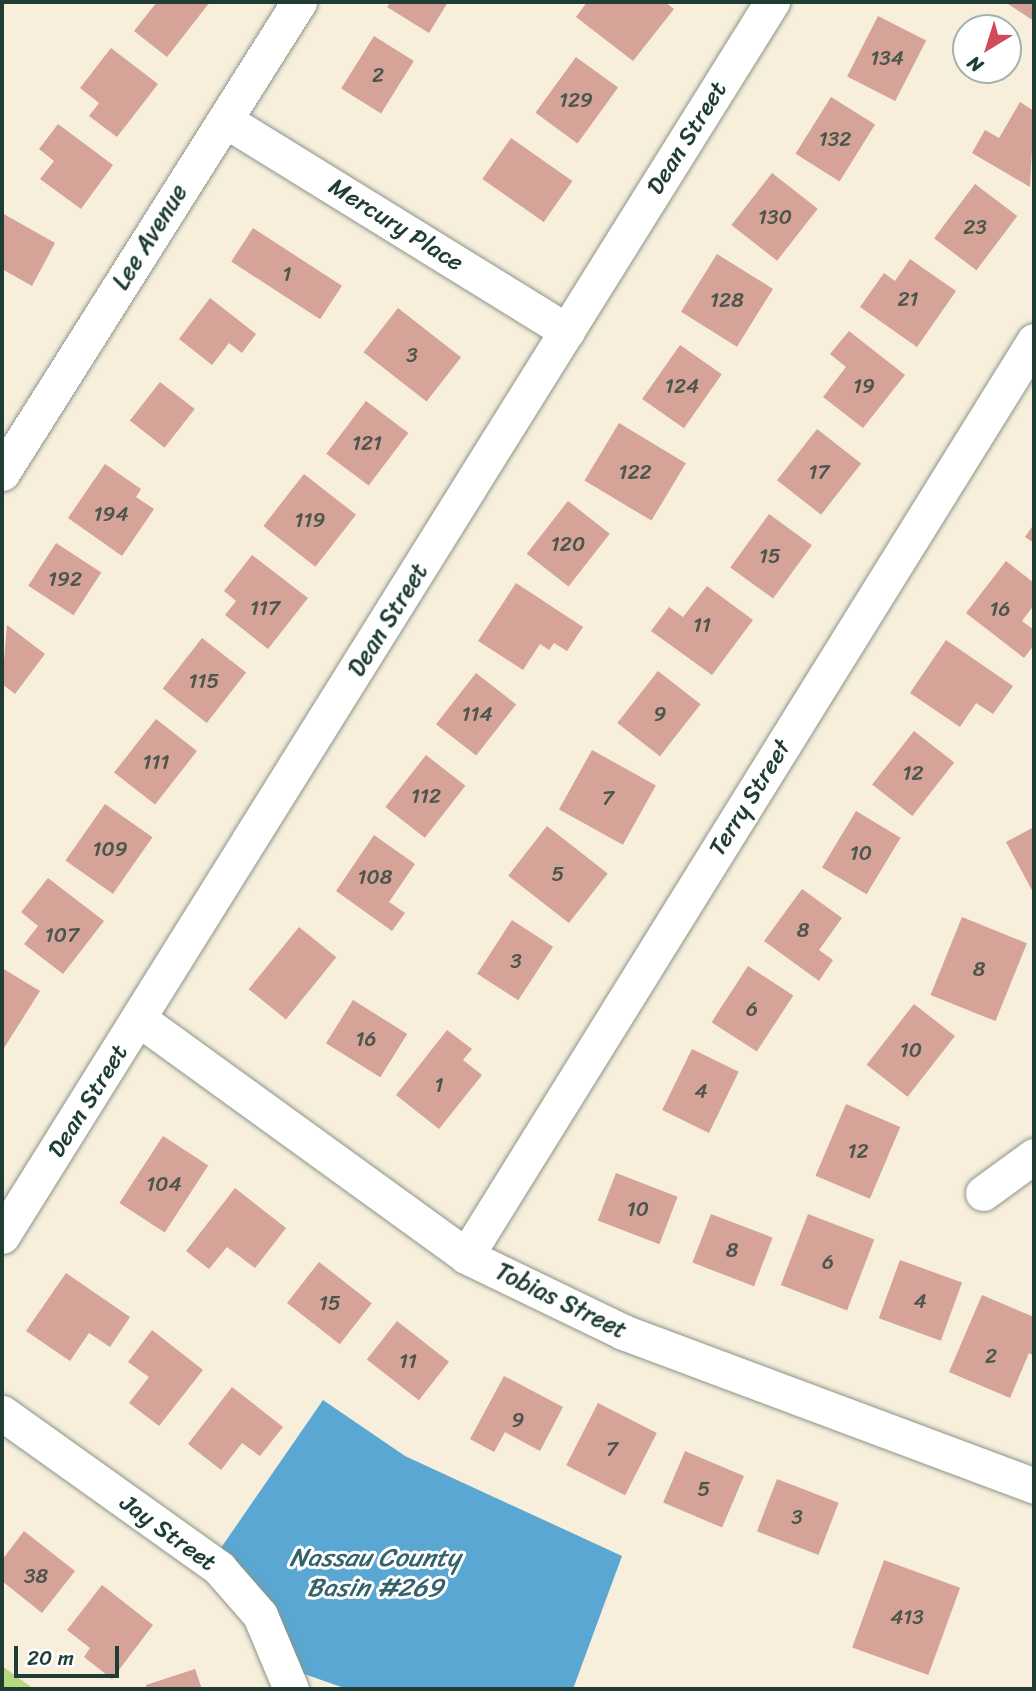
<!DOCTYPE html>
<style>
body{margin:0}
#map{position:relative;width:1036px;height:1691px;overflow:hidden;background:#f7eedc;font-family:Sriracha,sans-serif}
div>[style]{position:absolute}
.green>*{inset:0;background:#b7d880}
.water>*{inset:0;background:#5aa7d3}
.building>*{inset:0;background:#d5a398;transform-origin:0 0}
.roads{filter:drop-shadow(0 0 2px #8b9688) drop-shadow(0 0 2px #8b9688)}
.minor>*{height:35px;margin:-17.5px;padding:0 17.5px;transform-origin:17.5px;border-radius:17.5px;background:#fff}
span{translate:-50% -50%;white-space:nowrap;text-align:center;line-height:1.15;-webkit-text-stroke:6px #fff;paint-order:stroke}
.number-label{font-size:21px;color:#4c564d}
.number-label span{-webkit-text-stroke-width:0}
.street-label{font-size:24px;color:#1f3d34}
.water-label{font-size:26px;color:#34626c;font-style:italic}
.frame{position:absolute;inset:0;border:4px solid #1f3d34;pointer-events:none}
.north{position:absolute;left:952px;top:14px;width:70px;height:70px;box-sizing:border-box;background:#fff;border:2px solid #a5b1ae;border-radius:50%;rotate:218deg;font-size:19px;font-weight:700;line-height:28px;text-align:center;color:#1f3d34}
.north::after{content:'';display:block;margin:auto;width:24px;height:32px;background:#d1495b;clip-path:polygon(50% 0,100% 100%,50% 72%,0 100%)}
.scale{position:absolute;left:14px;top:1646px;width:105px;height:32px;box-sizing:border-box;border:4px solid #1f3d34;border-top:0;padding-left:9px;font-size:21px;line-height:24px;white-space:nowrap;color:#1f3d34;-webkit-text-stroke:5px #fff;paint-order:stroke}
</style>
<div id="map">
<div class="green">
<i style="clip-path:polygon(2px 1666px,34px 1689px,2px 1689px)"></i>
</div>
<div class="water">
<i style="clip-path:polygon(323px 1400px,405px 1456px,622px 1556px,573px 1689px,347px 1689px,290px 1669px,214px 1558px)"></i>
</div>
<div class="building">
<i style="clip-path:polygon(157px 2px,210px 2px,167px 57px,134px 31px)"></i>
<i style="clip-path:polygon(391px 2px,448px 2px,429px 33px,387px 7px)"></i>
<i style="clip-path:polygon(587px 2px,665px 2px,674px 9px,633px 61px,576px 17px)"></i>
<i style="clip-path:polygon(1005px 2px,1034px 2px,1034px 21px)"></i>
<i style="left:878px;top:16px;width:54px;height:68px;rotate:27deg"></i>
<i style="left:374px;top:36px;width:47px;height:62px;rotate:32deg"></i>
<i style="clip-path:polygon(111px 48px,158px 84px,117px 137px,89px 116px,99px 103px,80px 88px)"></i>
<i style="left:576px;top:57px;width:52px;height:69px;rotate:36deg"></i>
<i style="left:831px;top:97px;width:52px;height:67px;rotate:32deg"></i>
<i style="clip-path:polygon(1020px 102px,1034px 111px,1030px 187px,972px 153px,985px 130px,999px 138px)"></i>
<i style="clip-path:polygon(58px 124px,113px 165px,81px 209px,40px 179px,54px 161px,39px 149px)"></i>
<i style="left:511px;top:138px;width:75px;height:50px;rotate:35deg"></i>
<i style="left:772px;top:173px;width:58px;height:66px;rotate:38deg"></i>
<i style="left:975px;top:184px;width:53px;height:68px;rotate:37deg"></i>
<i style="clip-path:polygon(2px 213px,55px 243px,32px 286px,2px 269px)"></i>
<i style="left:253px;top:228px;width:106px;height:40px;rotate:33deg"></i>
<i style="left:717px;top:254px;width:66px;height:68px;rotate:32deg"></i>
<i style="clip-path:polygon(910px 259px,956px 291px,917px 347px,860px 307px,884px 273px,895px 281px)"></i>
<i style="clip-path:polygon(210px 298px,256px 334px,242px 353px,229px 343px,212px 365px,179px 339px)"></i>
<i style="left:398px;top:308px;width:80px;height:56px;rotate:38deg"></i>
<i style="clip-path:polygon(849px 331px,905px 375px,863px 428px,823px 397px,846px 367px,830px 354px)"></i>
<i style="left:680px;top:345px;width:51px;height:66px;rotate:35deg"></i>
<i style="left:160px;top:382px;width:44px;height:49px;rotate:38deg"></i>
<i style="left:366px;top:401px;width:53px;height:66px;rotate:37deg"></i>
<i style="left:619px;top:423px;width:78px;height:67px;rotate:31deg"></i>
<i style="left:817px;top:429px;width:56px;height:65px;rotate:38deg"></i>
<i style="clip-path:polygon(105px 464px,141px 489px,136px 497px,154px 509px,122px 556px,68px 518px)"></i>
<i style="left:304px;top:474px;width:66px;height:66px;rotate:38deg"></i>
<i style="left:568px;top:501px;width:53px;height:67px;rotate:38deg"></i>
<i style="left:769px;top:514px;width:53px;height:66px;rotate:36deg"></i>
<i style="clip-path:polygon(1034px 524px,1034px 543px,1025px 537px)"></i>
<i style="left:56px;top:543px;width:54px;height:51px;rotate:33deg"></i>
<i style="clip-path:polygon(252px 555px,308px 598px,268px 649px,225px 615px,236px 601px,224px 591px)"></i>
<i style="clip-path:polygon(1006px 561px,1034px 583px,1034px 605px,1022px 621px,1034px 630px,1034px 645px,1024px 658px,966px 613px)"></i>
<i style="clip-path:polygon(516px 583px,583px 627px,567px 651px,554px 643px,549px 650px,540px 644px,523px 670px,478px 641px)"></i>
<i style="clip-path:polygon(707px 586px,753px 620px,712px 675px,651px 631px,669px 607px,683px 617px)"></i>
<i style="clip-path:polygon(7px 625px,45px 654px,15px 694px,2px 684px)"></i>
<i style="left:202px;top:638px;width:56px;height:64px;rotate:38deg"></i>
<i style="clip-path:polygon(946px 640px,1013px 686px,993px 714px,976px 703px,960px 727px,910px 693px)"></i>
<i style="left:658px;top:671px;width:54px;height:66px;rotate:38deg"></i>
<i style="left:476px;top:673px;width:51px;height:65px;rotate:38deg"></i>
<i style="left:156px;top:719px;width:52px;height:68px;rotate:38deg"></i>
<i style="left:914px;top:731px;width:51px;height:68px;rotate:38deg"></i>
<i style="left:592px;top:750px;width:73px;height:68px;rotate:29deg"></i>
<i style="left:426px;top:755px;width:50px;height:66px;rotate:38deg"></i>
<i style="left:105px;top:804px;width:58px;height:69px;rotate:35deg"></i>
<i style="left:856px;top:811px;width:52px;height:66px;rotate:31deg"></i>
<i style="left:547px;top:826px;width:77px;height:63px;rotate:38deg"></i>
<i style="clip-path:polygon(1034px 827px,1034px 894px,1006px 842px)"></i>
<i style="clip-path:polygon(374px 835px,415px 864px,389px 902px,405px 913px,392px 931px,336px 891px)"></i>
<i style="clip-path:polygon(48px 878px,104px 921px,63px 974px,24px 944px,38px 926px,21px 912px)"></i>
<i style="clip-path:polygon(802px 889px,842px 918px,819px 950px,833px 960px,819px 981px,764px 941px)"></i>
<i style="left:962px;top:917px;width:70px;height:84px;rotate:22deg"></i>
<i style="left:512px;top:920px;width:49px;height:64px;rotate:33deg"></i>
<i style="left:299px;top:927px;width:48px;height:80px;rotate:39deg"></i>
<i style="left:748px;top:966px;width:54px;height:67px;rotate:33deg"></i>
<i style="clip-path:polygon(2px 968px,40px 991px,4px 1048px,2px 1046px)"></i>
<i style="left:353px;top:1000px;width:64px;height:51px;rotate:32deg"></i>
<i style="left:914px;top:1004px;width:52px;height:77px;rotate:38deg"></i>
<i style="clip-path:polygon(447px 1030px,472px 1049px,463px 1060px,482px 1075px,439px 1129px,396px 1095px)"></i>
<i style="left:692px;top:1049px;width:52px;height:68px;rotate:26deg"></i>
<i style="left:846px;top:1104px;width:59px;height:78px;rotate:23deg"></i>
<i style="left:163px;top:1136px;width:54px;height:80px;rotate:33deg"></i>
<i style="left:616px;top:1173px;width:66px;height:51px;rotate:21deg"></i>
<i style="clip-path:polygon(235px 1188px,286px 1228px,255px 1268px,227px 1247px,209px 1269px,186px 1251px)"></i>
<i style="left:711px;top:1214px;width:66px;height:52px;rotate:21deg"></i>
<i style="left:808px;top:1214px;width:71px;height:76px;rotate:21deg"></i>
<i style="left:900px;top:1260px;width:66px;height:62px;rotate:20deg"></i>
<i style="left:319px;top:1262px;width:67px;height:52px;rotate:38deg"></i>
<i style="clip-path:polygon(66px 1273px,130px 1317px,110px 1347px,89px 1333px,70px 1361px,26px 1331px)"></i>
<i style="clip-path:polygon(982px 1295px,1034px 1317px,1034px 1356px,1029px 1353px,1010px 1398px,949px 1372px)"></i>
<i style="left:397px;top:1321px;width:66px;height:49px;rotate:38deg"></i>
<i style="clip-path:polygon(152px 1330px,203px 1370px,159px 1426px,129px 1403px,149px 1377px,128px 1362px)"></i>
<i style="clip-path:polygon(504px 1376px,563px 1407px,540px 1451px,505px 1432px,494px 1452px,470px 1439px)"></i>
<i style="clip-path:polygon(232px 1387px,283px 1427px,260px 1456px,242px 1443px,221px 1470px,188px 1444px)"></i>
<i style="left:598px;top:1403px;width:66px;height:70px;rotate:27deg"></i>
<i style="left:685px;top:1451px;width:64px;height:56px;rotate:23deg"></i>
<i style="left:777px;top:1479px;width:66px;height:56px;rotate:21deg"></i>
<i style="clip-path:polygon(24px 1531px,75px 1571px,42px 1613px,2px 1581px,2px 1560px)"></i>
<i style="left:884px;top:1560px;width:81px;height:93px;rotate:20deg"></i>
<i style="clip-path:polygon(102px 1585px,153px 1625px,112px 1679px,84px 1657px,90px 1648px,67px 1630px)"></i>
<i style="clip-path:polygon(195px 1669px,202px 1689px,147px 1689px,146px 1685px)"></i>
</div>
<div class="roads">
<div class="minor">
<i style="left:225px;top:120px;width:402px;rotate:31.7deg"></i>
<i style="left:2px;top:473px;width:557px;rotate:-57.77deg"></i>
<i style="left:139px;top:1019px;width:404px;rotate:35.9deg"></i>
<i style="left:466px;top:1256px;width:174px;rotate:25.8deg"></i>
<i style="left:623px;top:1332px;width:439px;rotate:20.5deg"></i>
<i style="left:983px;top:1193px;width:63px;rotate:-36deg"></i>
<i style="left:2px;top:1236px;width:1455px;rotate:-58.04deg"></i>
<i style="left:466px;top:1256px;width:1077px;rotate:-58.17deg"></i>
<i style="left:2px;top:1413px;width:267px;rotate:35.5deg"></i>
<i style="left:219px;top:1568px;width:62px;rotate:48.9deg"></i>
<i style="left:260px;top:1615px;width:80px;rotate:67.3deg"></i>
</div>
</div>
<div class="number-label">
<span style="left:887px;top:58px">134</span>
<span style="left:378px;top:75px">2</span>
<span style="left:576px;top:100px">129</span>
<span style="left:835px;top:139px">132</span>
<span style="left:775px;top:217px">130</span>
<span style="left:975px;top:227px">23</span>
<span style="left:287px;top:274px">1</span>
<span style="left:908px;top:299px">21</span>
<span style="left:727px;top:300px">128</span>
<span style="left:412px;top:355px">3</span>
<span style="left:682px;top:386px">124</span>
<span style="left:864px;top:386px">19</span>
<span style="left:367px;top:443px">121</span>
<span style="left:635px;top:472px">122</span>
<span style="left:819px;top:472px">17</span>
<span style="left:111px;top:514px">194</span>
<span style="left:310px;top:520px">119</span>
<span style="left:568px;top:544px">120</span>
<span style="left:770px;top:556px">15</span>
<span style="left:65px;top:579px">192</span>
<span style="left:265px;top:608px">117</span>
<span style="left:1000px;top:609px">16</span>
<span style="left:702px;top:625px">11</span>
<span style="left:204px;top:681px">115</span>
<span style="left:477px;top:714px">114</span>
<span style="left:660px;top:714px">9</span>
<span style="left:156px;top:762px">111</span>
<span style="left:913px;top:773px">12</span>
<span style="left:426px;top:796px">112</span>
<span style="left:608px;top:798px">7</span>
<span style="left:110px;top:849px">109</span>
<span style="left:861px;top:853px">10</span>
<span style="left:558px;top:874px">5</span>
<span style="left:375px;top:877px">108</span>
<span style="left:803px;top:930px">8</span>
<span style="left:62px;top:935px">107</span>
<span style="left:516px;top:961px">3</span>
<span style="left:979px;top:969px">8</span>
<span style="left:752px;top:1009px">6</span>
<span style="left:366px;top:1039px">16</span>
<span style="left:911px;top:1050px">10</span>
<span style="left:439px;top:1085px">1</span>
<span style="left:701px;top:1091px">4</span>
<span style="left:858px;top:1151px">12</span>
<span style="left:164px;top:1184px">104</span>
<span style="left:638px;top:1209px">10</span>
<span style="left:732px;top:1250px">8</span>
<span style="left:828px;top:1262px">6</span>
<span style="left:920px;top:1301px">4</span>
<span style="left:330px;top:1303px">15</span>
<span style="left:991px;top:1356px">2</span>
<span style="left:408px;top:1361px">11</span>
<span style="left:518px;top:1420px">9</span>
<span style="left:612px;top:1449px">7</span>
<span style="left:704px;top:1489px">5</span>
<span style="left:797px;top:1517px">3</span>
<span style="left:36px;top:1576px">38</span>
<span style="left:907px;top:1617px">413</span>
</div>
<div class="street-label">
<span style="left:687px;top:138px;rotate:-58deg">Dean Street</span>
<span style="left:396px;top:225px;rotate:32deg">Mercury Place</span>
<span style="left:150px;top:237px;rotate:-58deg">Lee Avenue</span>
<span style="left:388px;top:620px;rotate:-58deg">Dean Street</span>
<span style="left:750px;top:798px;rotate:-58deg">Terry Street</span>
<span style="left:88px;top:1101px;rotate:-58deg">Dean Street</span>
<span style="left:561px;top:1301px;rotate:26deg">Tobias Street</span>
<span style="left:168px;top:1533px;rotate:36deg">Jay Street</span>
</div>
<div class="water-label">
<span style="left:375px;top:1573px">Nassau County<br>Basin #269</span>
</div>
<div class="frame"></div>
<div class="north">N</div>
<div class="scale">20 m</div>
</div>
